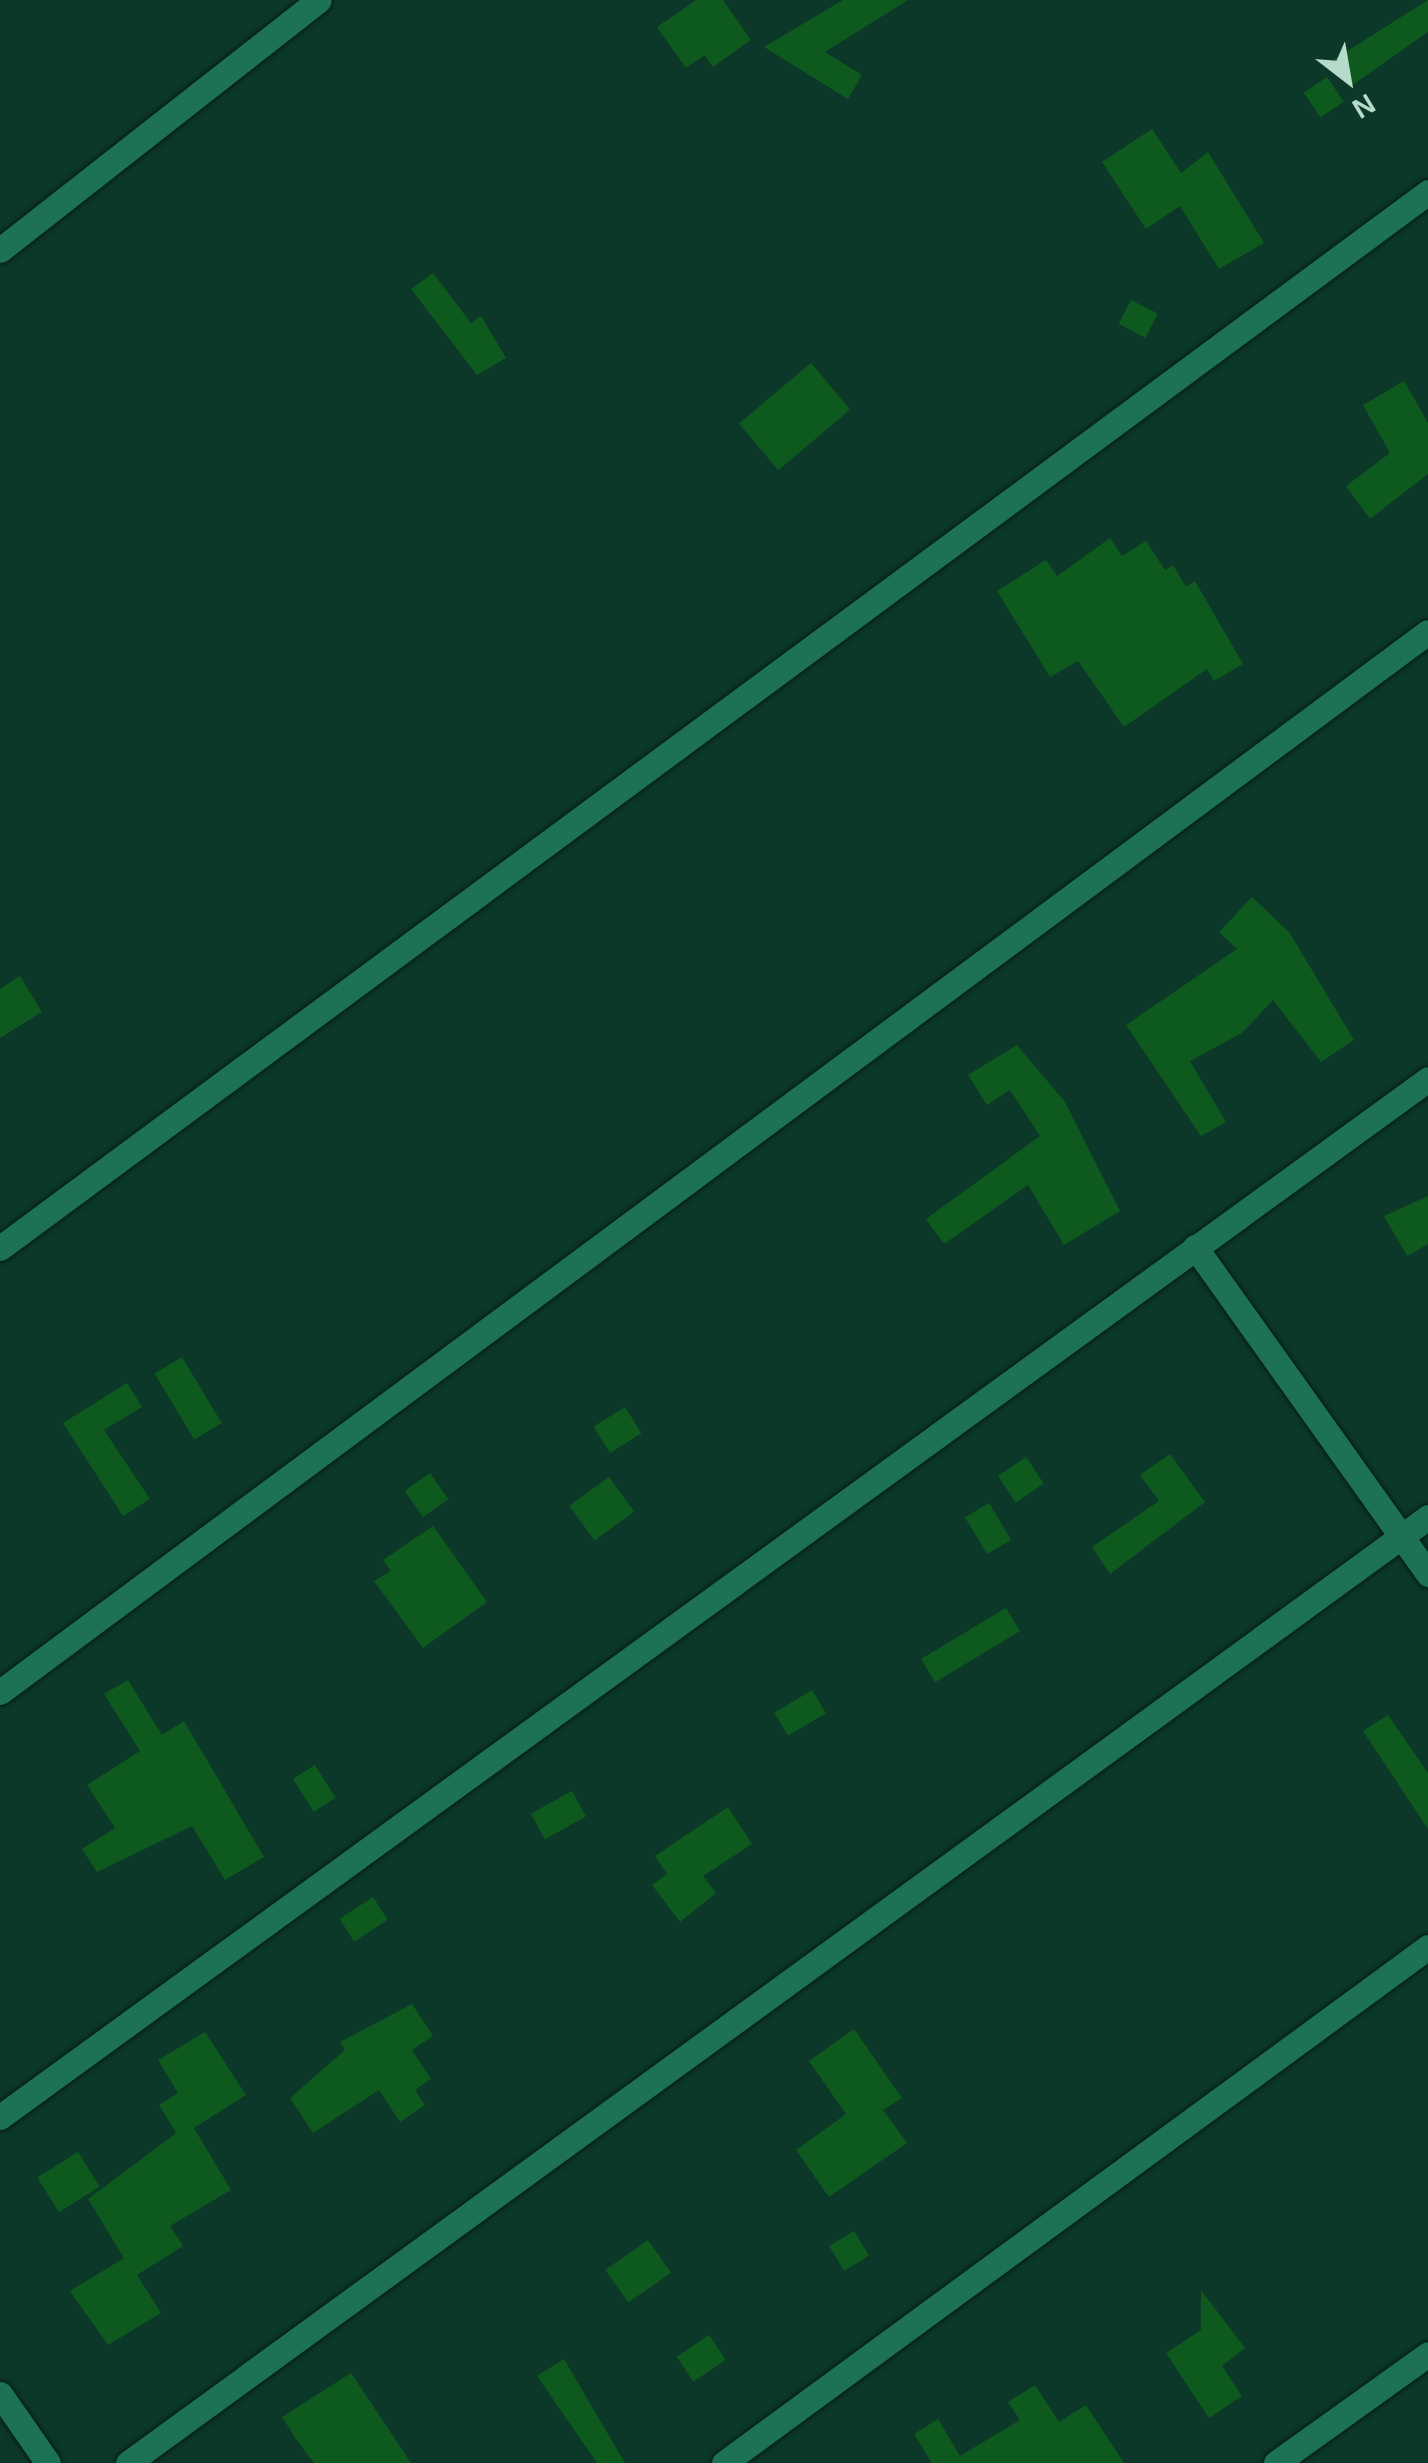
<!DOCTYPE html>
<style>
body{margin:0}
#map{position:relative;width:1428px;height:2463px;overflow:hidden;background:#0c3829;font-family:Helvetica,sans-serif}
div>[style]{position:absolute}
.building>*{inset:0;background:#0e591d;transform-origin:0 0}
.roads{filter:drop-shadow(0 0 2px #041c13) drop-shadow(0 0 2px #041c13)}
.street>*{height:25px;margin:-12.5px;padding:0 12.5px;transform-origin:12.5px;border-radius:12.5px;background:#1d7255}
span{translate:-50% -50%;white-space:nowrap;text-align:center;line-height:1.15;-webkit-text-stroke:8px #0c3829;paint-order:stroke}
.north{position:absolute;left:1298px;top:30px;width:100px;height:100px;-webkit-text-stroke:8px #0c3829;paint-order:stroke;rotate:149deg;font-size:28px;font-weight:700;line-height:40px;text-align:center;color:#b6dbca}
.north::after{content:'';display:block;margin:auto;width:35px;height:45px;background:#b6dbca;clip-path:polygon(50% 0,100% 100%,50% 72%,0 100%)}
</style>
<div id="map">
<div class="building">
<i style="clip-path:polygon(696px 0,723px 0,751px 40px,713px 67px,705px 55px,686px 68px,657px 27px)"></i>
<i style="clip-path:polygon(843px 0,908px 0,825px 52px,862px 75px,848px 99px,764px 47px)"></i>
<i style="clip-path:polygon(1428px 0,1428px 32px,1351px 86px,1333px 60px)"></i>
<i style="left:1327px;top:77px;width:30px;height:28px;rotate:56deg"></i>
<i style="clip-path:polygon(1152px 129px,1181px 173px,1208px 152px,1264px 243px,1219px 269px,1180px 206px,1146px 229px,1102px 162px)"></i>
<i style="clip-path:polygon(433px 273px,471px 323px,481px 316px,506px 358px,477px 375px,411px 289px)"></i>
<i style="left:1131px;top:300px;width:30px;height:27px;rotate:27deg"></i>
<i style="left:811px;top:363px;width:61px;height:94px;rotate:50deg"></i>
<i style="clip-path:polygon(1404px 381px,1428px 423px,1428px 474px,1370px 519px,1346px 486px,1390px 453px,1363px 405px)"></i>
<i style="clip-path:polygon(1110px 538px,1122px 556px,1146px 541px,1165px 570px,1173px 565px,1186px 587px,1195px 581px,1243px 664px,1214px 681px,1207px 669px,1124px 727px,1078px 661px,1050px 677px,997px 591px,1046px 560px,1057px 576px)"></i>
<i style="clip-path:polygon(1252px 897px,1289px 932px,1354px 1040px,1321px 1062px,1273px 1000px,1242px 1033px,1190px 1061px,1226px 1122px,1201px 1136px,1126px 1025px,1237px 949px,1219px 932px)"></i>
<i style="clip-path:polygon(20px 976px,42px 1012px,0 1038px,0 989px)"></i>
<i style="clip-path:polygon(1017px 1045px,1065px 1102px,1120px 1211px,1064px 1245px,1028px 1185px,944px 1244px,926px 1219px,1040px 1136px,1010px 1090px,987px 1105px,968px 1075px)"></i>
<i style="clip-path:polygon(1428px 1196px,1428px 1244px,1407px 1256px,1384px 1216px)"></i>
<i style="left:182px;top:1357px;width:77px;height:32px;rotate:59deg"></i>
<i style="clip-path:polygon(127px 1383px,142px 1407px,104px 1430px,150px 1499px,123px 1516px,63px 1423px)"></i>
<i style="left:625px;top:1407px;width:31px;height:37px;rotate:58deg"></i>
<i style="clip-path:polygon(1170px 1454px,1205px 1502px,1110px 1574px,1092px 1547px,1159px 1501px,1140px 1475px)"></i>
<i style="left:1026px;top:1457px;width:32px;height:34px;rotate:56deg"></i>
<i style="left:430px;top:1473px;width:32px;height:31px;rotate:55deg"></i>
<i style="left:609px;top:1477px;width:43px;height:49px;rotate:54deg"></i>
<i style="left:989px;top:1503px;width:43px;height:28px;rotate:59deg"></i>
<i style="clip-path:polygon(433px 1526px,487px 1602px,423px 1648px,374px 1581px,391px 1571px,383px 1560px)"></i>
<i style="left:1006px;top:1608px;width:27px;height:99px;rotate:59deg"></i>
<i style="clip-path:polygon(128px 1680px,162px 1735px,184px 1721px,264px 1857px,225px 1880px,192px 1826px,97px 1872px,82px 1849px,115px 1828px,87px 1785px,140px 1751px,104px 1694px)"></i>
<i style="left:812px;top:1690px;width:27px;height:44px;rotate:59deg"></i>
<i style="clip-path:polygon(1388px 1715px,1428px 1773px,1428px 1829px,1363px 1731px)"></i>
<i style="left:315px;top:1765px;width:39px;height:26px;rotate:58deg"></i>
<i style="left:572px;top:1791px;width:29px;height:47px;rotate:61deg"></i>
<i style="clip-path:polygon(728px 1807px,752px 1844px,703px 1876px,716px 1893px,680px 1922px,652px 1885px,667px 1874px,655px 1856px)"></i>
<i style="left:373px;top:1897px;width:27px;height:40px;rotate:57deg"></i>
<i style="clip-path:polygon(412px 2004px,433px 2036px,412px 2050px,431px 2079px,415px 2090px,425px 2105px,400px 2122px,379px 2090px,313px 2133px,290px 2098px,345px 2050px,340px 2042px)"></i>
<i style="clip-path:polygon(854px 2029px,902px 2098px,883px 2110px,907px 2143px,829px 2197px,796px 2150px,846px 2114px,809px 2061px)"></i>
<i style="clip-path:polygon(205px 2032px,246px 2095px,194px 2128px,231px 2190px,170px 2226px,183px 2246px,137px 2275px,161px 2313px,108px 2345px,70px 2291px,124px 2258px,88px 2199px,176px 2133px,159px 2105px,178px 2093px,158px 2060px)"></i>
<i style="left:78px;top:2152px;width:41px;height:48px;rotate:58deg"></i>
<i style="left:854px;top:2231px;width:29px;height:29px;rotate:59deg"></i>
<i style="left:648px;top:2240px;width:40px;height:52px;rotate:55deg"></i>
<i style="clip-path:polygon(1201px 2290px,1245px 2348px,1222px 2366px,1242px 2396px,1209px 2418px,1166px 2353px,1201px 2330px)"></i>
<i style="left:709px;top:2335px;width:30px;height:39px;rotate:56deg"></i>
<i style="clip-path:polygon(564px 2359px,625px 2463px,597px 2463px,537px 2376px)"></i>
<i style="clip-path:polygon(351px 2373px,411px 2463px,314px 2463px,296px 2439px,282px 2417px)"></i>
<i style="clip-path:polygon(1035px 2385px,1059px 2422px,1086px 2405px,1124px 2463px,932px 2463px,914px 2434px,938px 2419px,960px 2456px,1020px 2420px,1008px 2402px)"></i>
</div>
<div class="roads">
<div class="street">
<i style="left:0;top:250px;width:405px;rotate:-38.1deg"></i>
<i style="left:1195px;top:1247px;width:402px;rotate:54.5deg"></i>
<i style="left:0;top:1248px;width:1776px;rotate:-36.48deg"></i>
<i style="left:0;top:1692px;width:1778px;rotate:-36.59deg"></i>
<i style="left:0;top:2117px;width:1765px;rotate:-36.01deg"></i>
<i style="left:0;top:2394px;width:84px;rotate:55.2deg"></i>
<i style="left:128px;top:2463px;width:1608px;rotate:-36.04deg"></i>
<i style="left:724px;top:2463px;width:873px;rotate:-36.24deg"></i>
<i style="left:1276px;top:2463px;width:187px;rotate:-35.6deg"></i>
</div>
</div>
<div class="north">N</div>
</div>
